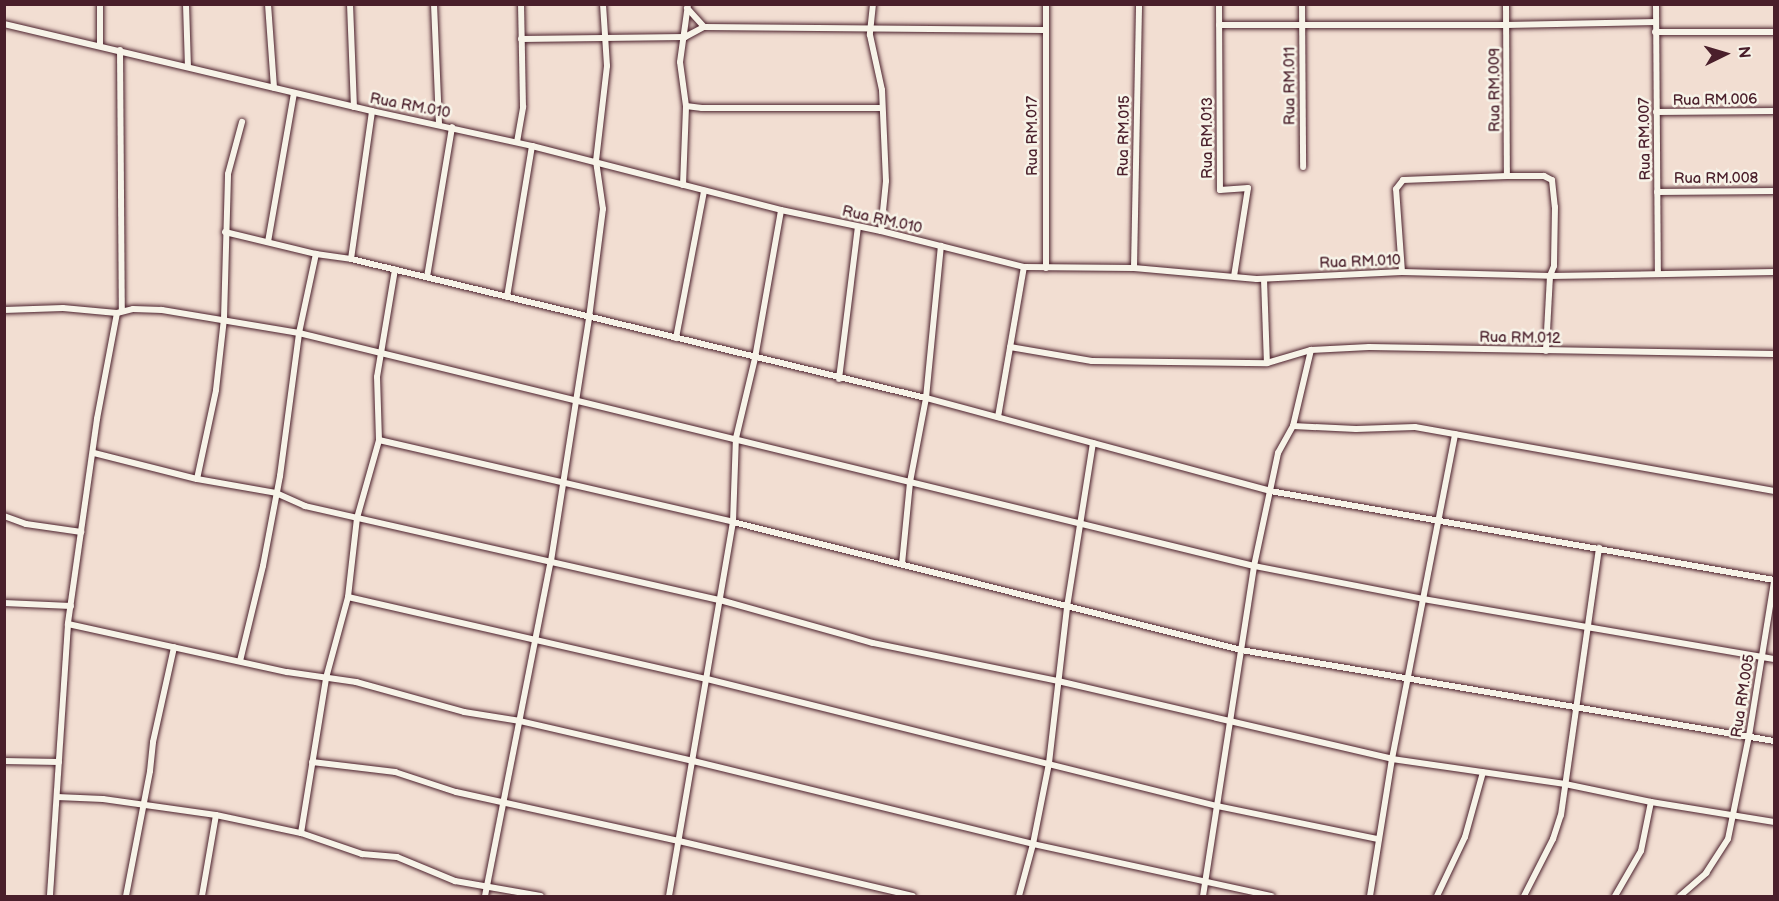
<!DOCTYPE html>
<style>
body{margin:0}
#map{position:relative;width:1779px;height:901px;overflow:hidden;background:#f2ded2;font-family:"Balsamiq Sans",sans-serif}
div>[style]{position:absolute}
.roads{filter:drop-shadow(0 0 2px #4a1f2b) drop-shadow(0 0 2px #4a1f2b)}
.minor>*{height:6px;margin:-3px;padding:0 3px;transform-origin:3px;border-radius:3px;background:#f7f3e8}
span{translate:-50% -50%;white-space:nowrap;text-align:center;line-height:1.15;-webkit-text-stroke:5px #f7f3e8;paint-order:stroke}
.street-label{font-size:15px;color:#4a1f2b}
.frame{position:absolute;inset:0;border:6px solid #4a1f2b;pointer-events:none}
.north{position:absolute;left:1695px;top:24px;width:60px;height:60px;-webkit-text-stroke:4px #f7f3e8;paint-order:stroke;rotate:85deg;font-size:16px;font-weight:700;line-height:24px;text-align:center;color:#4a1f2b}
.north::after{content:'';display:block;margin:auto;width:21px;height:27px;background:#4a1f2b;clip-path:polygon(50% 0,100% 100%,50% 72%,0 100%)}
</style>
<div id="map">
<div class="roads">
<div class="minor">
<i style="left:100px;top:4px;width:42px;rotate:90deg"></i>
<i style="left:186px;top:4px;width:63px;rotate:88.2deg"></i>
<i style="left:268px;top:4px;width:84px;rotate:85.9deg"></i>
<i style="left:350px;top:4px;width:103px;rotate:87.8deg"></i>
<i style="left:434px;top:4px;width:120px;rotate:87.6deg"></i>
<i style="left:873px;top:4px;width:31px;rotate:96deg"></i>
<i style="left:870px;top:35px;width:56px;rotate:77.7deg"></i>
<i style="left:882px;top:90px;width:91px;rotate:87.5deg"></i>
<i style="left:886px;top:181px;width:50px;rotate:95.7deg"></i>
<i style="left:1219px;top:4px;width:186px;rotate:89.7deg"></i>
<i style="left:1220px;top:190px;width:28px;rotate:-4deg"></i>
<i style="left:1248px;top:188px;width:89px;rotate:99deg"></i>
<i style="left:1302px;top:4px;width:163px;rotate:89.6deg"></i>
<i style="left:1506px;top:4px;width:172px;rotate:89.7deg"></i>
<i style="left:1656px;top:4px;width:269px;rotate:89.6deg"></i>
<i style="left:687px;top:8px;width:25px;rotate:48deg"></i>
<i style="left:4px;top:24px;width:378px;rotate:13.3deg"></i>
<i style="left:372px;top:111px;width:164px;rotate:12.3deg"></i>
<i style="left:532px;top:146px;width:257px;rotate:14.4deg"></i>
<i style="left:781px;top:210px;width:102px;rotate:11.9deg"></i>
<i style="left:881px;top:231px;width:147px;rotate:14.1deg"></i>
<i style="left:1024px;top:267px;width:110px;rotate:0.5deg"></i>
<i style="left:1134px;top:268px;width:123px;rotate:5.1deg"></i>
<i style="left:1257px;top:279px;width:145px;rotate:-2.8deg"></i>
<i style="left:1402px;top:272px;width:148px;rotate:1.5deg"></i>
<i style="left:1550px;top:276px;width:224px;rotate:-1deg"></i>
<i style="left:1219px;top:25px;width:287px"></i>
<i style="left:1506px;top:25px;width:150px;rotate:-1.1deg"></i>
<i style="left:1655px;top:32px;width:119px"></i>
<i style="left:521px;top:39px;width:164px;rotate:-0.7deg"></i>
<i style="left:685px;top:37px;width:21px;rotate:-28deg"></i>
<i style="left:704px;top:27px;width:340px;rotate:0.5deg"></i>
<i style="left:120px;top:50px;width:261px;rotate:89.6deg"></i>
<i style="left:686px;top:106px;width:16px;rotate:7deg"></i>
<i style="left:702px;top:108px;width:179px"></i>
<i style="left:1656px;top:112px;width:118px;rotate:-0.5deg"></i>
<i style="left:517px;top:142px;width:36px;rotate:-80deg"></i>
<i style="left:523px;top:107px;width:103px;rotate:-91.1deg"></i>
<i style="left:683px;top:185px;width:79px;rotate:-87.8deg"></i>
<i style="left:686px;top:106px;width:44px;rotate:-97.8deg"></i>
<i style="left:680px;top:62px;width:59px;rotate:-82.1deg"></i>
<i style="left:1657px;top:192px;width:117px;rotate:-0.5deg"></i>
<i style="left:225px;top:232px;width:94px;rotate:13.6deg"></i>
<i style="left:316px;top:254px;width:35px;rotate:8deg"></i>
<i style="left:351px;top:259px;width:592px;rotate:13.59deg"></i>
<i style="left:926px;top:398px;width:356px;rotate:15.1deg"></i>
<i style="left:1270px;top:491px;width:512px;rotate:10.01deg"></i>
<i style="left:268px;top:242px;width:151px;rotate:-80.1deg"></i>
<i style="left:351px;top:259px;width:149px;rotate:-81.9deg"></i>
<i style="left:1046px;top:268px;width:264px;rotate:-90deg"></i>
<i style="left:1134px;top:268px;width:264px;rotate:-88.9deg"></i>
<i style="left:1402px;top:272px;width:83px;rotate:-94.1deg"></i>
<i style="left:1396px;top:189px;width:11px;rotate:-52deg"></i>
<i style="left:1403px;top:180px;width:104px;rotate:-2.2deg"></i>
<i style="left:1507px;top:176px;width:37px"></i>
<i style="left:1544px;top:176px;width:9px;rotate:27deg"></i>
<i style="left:1552px;top:180px;width:27px;rotate:84deg"></i>
<i style="left:1555px;top:207px;width:59px;rotate:91deg"></i>
<i style="left:1554px;top:266px;width:11px;rotate:112deg"></i>
<i style="left:1550px;top:276px;width:75px;rotate:93.1deg"></i>
<i style="left:427px;top:277px;width:152px;rotate:-80.5deg"></i>
<i style="left:1264px;top:279px;width:84px;rotate:88deg"></i>
<i style="left:507px;top:297px;width:153px;rotate:-80.6deg"></i>
<i style="left:4px;top:310px;width:59px;rotate:-1.9deg"></i>
<i style="left:63px;top:308px;width:54px;rotate:5.3deg"></i>
<i style="left:117px;top:313px;width:108px;rotate:100.7deg"></i>
<i style="left:97px;top:419px;width:207px;rotate:98.1deg"></i>
<i style="left:68px;top:624px;width:273px;rotate:93.8deg"></i>
<i style="left:117px;top:313px;width:16px;rotate:-14deg"></i>
<i style="left:133px;top:309px;width:29px;rotate:2deg"></i>
<i style="left:162px;top:310px;width:139px;rotate:9.5deg"></i>
<i style="left:299px;top:333px;width:983px;rotate:13.71deg"></i>
<i style="left:1254px;top:566px;width:172px;rotate:11deg"></i>
<i style="left:1423px;top:599px;width:356px;rotate:9.7deg"></i>
<i style="left:676px;top:338px;width:150px;rotate:-79.2deg"></i>
<i style="left:1010px;top:347px;width:83px;rotate:9.7deg"></i>
<i style="left:1092px;top:361px;width:175px;rotate:0.7deg"></i>
<i style="left:1267px;top:363px;width:46px;rotate:-16.5deg"></i>
<i style="left:1311px;top:350px;width:58px;rotate:-3deg"></i>
<i style="left:1369px;top:347px;width:405px;rotate:1deg"></i>
<i style="left:839px;top:379px;width:153px;rotate:-82.9deg"></i>
<i style="left:998px;top:417px;width:152px;rotate:-80.2deg"></i>
<i style="left:1293px;top:426px;width:63px;rotate:2.7deg"></i>
<i style="left:1356px;top:429px;width:59px;rotate:-1.9deg"></i>
<i style="left:1415px;top:427px;width:365px;rotate:10.1deg"></i>
<i style="left:379px;top:440px;width:363px;rotate:13deg"></i>
<i style="left:733px;top:522px;width:524px;rotate:14.14deg"></i>
<i style="left:1241px;top:650px;width:541px;rotate:9.69deg"></i>
<i style="left:94px;top:453px;width:106px;rotate:14.2deg"></i>
<i style="left:197px;top:479px;width:80px;rotate:10deg"></i>
<i style="left:276px;top:493px;width:32px;rotate:24deg"></i>
<i style="left:305px;top:506px;width:426px;rotate:12.8deg"></i>
<i style="left:720px;top:600px;width:159px;rotate:15.7deg"></i>
<i style="left:873px;top:643px;width:189px;rotate:11.6deg"></i>
<i style="left:1058px;top:681px;width:343px;rotate:13.1deg"></i>
<i style="left:1392px;top:759px;width:175px;rotate:8.2deg"></i>
<i style="left:1565px;top:784px;width:88px;rotate:11.8deg"></i>
<i style="left:1651px;top:802px;width:125px;rotate:9.2deg"></i>
<i style="left:197px;top:479px;width:91px;rotate:-77.9deg"></i>
<i style="left:216px;top:390px;width:71px;rotate:-83.6deg"></i>
<i style="left:224px;top:319px;width:145px;rotate:-88.4deg"></i>
<i style="left:228px;top:174px;width:54px;rotate:-74.9deg"></i>
<i style="left:4px;top:516px;width:23px;rotate:20deg"></i>
<i style="left:26px;top:524px;width:56px;rotate:8.3deg"></i>
<i style="left:902px;top:564px;width:82px;rotate:-84.4deg"></i>
<i style="left:910px;top:482px;width:86px;rotate:-79.2deg"></i>
<i style="left:926px;top:398px;width:153px;rotate:-84.4deg"></i>
<i style="left:348px;top:597px;width:368px;rotate:12.9deg"></i>
<i style="left:707px;top:679px;width:526px;rotate:13.98deg"></i>
<i style="left:1217px;top:806px;width:164px;rotate:11.6deg"></i>
<i style="left:4px;top:603px;width:67px;rotate:2.6deg"></i>
<i style="left:68px;top:624px;width:224px;rotate:12.4deg"></i>
<i style="left:287px;top:672px;width:70px;rotate:8.2deg"></i>
<i style="left:356px;top:682px;width:112px;rotate:15.5deg"></i>
<i style="left:464px;top:712px;width:57px;rotate:9.1deg"></i>
<i style="left:520px;top:721px;width:178px;rotate:13deg"></i>
<i style="left:693px;top:761px;width:350px;rotate:13.7deg"></i>
<i style="left:1033px;top:844px;width:244px;rotate:12.3deg"></i>
<i style="left:240px;top:661px;width:98px;rotate:-76.4deg"></i>
<i style="left:263px;top:566px;width:92px;rotate:-79.3deg"></i>
<i style="left:280px;top:476px;width:144px;rotate:-82.4deg"></i>
<i style="left:299px;top:333px;width:81px;rotate:-77.9deg"></i>
<i style="left:4px;top:761px;width:55px;rotate:1deg"></i>
<i style="left:312px;top:762px;width:84px;rotate:6.9deg"></i>
<i style="left:395px;top:772px;width:64px;rotate:18.2deg"></i>
<i style="left:456px;top:792px;width:228px;rotate:12.4deg"></i>
<i style="left:679px;top:841px;width:240px;rotate:13.2deg"></i>
<i style="left:57px;top:797px;width:46px;rotate:2.5deg"></i>
<i style="left:103px;top:799px;width:114px;rotate:8.1deg"></i>
<i style="left:216px;top:815px;width:87px;rotate:12deg"></i>
<i style="left:301px;top:833px;width:65px;rotate:19deg"></i>
<i style="left:362px;top:854px;width:35px;rotate:5deg"></i>
<i style="left:397px;top:857px;width:63px;rotate:22.5deg"></i>
<i style="left:455px;top:881px;width:87px;rotate:9.9deg"></i>
<i style="left:301px;top:833px;width:157px;rotate:-80.8deg"></i>
<i style="left:326px;top:678px;width:84px;rotate:-74.8deg"></i>
<i style="left:348px;top:597px;width:80px;rotate:-83.5deg"></i>
<i style="left:357px;top:518px;width:81px;rotate:-74.2deg"></i>
<i style="left:379px;top:440px;width:63px;rotate:-91.8deg"></i>
<i style="left:377px;top:377px;width:109px;rotate:-80.5deg"></i>
<i style="left:126px;top:896px;width:127px;rotate:-79.1deg"></i>
<i style="left:150px;top:771px;width:29px;rotate:-84deg"></i>
<i style="left:153px;top:742px;width:97px;rotate:-77.5deg"></i>
<i style="left:202px;top:896px;width:82px;rotate:-80.2deg"></i>
<i style="left:485px;top:896px;width:341px;rotate:-78.9deg"></i>
<i style="left:551px;top:561px;width:246px;rotate:-81.1deg"></i>
<i style="left:589px;top:318px;width:110px;rotate:-82.7deg"></i>
<i style="left:603px;top:209px;width:49px;rotate:-98.3deg"></i>
<i style="left:596px;top:161px;width:96px;rotate:-83.4deg"></i>
<i style="left:607px;top:66px;width:62px;rotate:-93.7deg"></i>
<i style="left:669px;top:896px;width:379px;rotate:-80.3deg"></i>
<i style="left:733px;top:522px;width:84px;rotate:-88deg"></i>
<i style="left:736px;top:438px;width:82px;rotate:-76.6deg"></i>
<i style="left:755px;top:358px;width:150px;rotate:-80deg"></i>
<i style="left:1019px;top:896px;width:54px;rotate:-74.9deg"></i>
<i style="left:1033px;top:844px;width:83px;rotate:-78.8deg"></i>
<i style="left:1049px;top:763px;width:157px;rotate:-83.4deg"></i>
<i style="left:1067px;top:607px;width:166px;rotate:-81deg"></i>
<i style="left:1203px;top:896px;width:334px;rotate:-81.2deg"></i>
<i style="left:1254px;top:566px;width:116px;rotate:-78deg"></i>
<i style="left:1278px;top:453px;width:31px;rotate:-61deg"></i>
<i style="left:1293px;top:426px;width:78px;rotate:-76.7deg"></i>
<i style="left:1370px;top:896px;width:139px;rotate:-80.9deg"></i>
<i style="left:1392px;top:759px;width:331px;rotate:-79deg"></i>
<i style="left:1437px;top:896px;width:65px;rotate:-64.6deg"></i>
<i style="left:1465px;top:837px;width:67px;rotate:-74.5deg"></i>
<i style="left:1524px;top:896px;width:64px;rotate:-63deg"></i>
<i style="left:1553px;top:839px;width:25px;rotate:-72deg"></i>
<i style="left:1561px;top:815px;width:270px;rotate:-81.9deg"></i>
<i style="left:1615px;top:896px;width:52px;rotate:-60deg"></i>
<i style="left:1641px;top:851px;width:50px;rotate:-78.5deg"></i>
<i style="left:1680px;top:896px;width:35px;rotate:-41deg"></i>
<i style="left:1706px;top:873px;width:40px;rotate:-57.1deg"></i>
<i style="left:1728px;top:839px;width:105px;rotate:-78.5deg"></i>
<i style="left:1749px;top:736px;width:157px;rotate:-80.8deg"></i>
</div>
</div>
<div class="street-label">
<span style="left:1290px;top:86px;rotate:-90deg">Rua RM.011</span>
<span style="left:1495px;top:90px;rotate:-90deg">Rua RM.009</span>
<span style="left:1715px;top:100px;rotate:-1deg">Rua RM.006</span>
<span style="left:410px;top:106px;rotate:11deg">Rua RM.010</span>
<span style="left:1033px;top:136px;rotate:-90deg">Rua RM.017</span>
<span style="left:1124px;top:136px;rotate:-89deg">Rua RM.015</span>
<span style="left:1208px;top:138px;rotate:-90deg">Rua RM.013</span>
<span style="left:1645px;top:139px;rotate:-91deg">Rua RM.007</span>
<span style="left:1716px;top:179px">Rua RM.008</span>
<span style="left:882px;top:220px;rotate:13deg">Rua RM.010</span>
<span style="left:1360px;top:262px;rotate:-2deg">Rua RM.010</span>
<span style="left:1520px;top:338px;rotate:1deg">Rua RM.012</span>
<span style="left:1743px;top:696px;rotate:-81deg">Rua RM.005</span>
</div>
<div class="frame"></div>
<div class="north">N</div>
</div>
